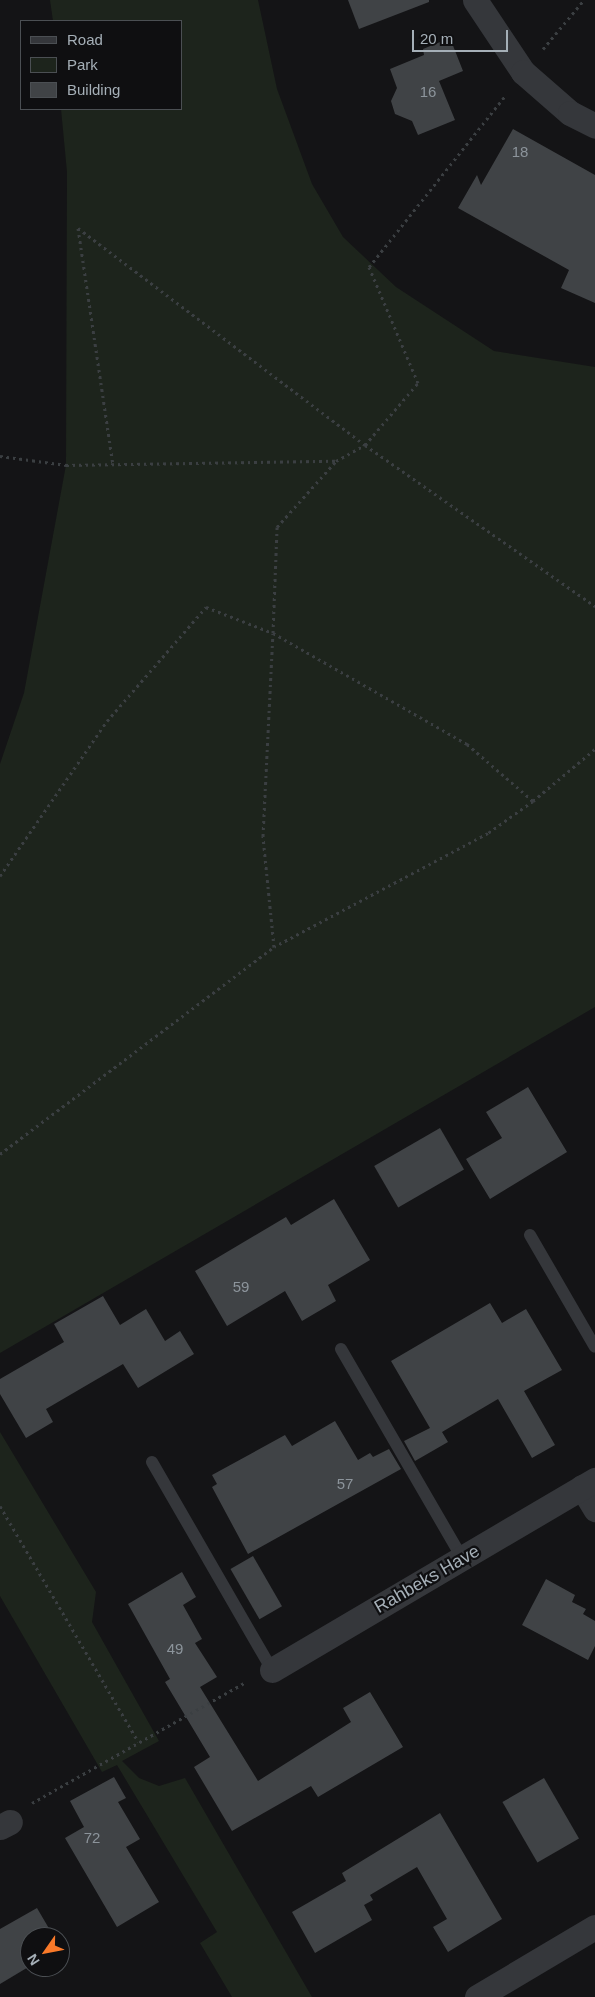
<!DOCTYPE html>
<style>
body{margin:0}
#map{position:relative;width:595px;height:1997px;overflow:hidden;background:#141416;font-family:Arial,sans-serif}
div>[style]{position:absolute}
.green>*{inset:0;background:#1d241c}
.building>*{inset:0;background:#404346;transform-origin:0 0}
.path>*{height:3px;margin-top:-1.5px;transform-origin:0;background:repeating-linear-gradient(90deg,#3b3f42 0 2.5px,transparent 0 6.5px)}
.service>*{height:12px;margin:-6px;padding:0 6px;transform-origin:6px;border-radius:6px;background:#35373b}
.minor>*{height:25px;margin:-12.5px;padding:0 12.5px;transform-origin:12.5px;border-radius:12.5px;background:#35373b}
span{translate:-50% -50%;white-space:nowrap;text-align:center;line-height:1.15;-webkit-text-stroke:4.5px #0f0f11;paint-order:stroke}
.number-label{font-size:15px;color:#8c949b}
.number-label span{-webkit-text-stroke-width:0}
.street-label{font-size:18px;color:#a5afb7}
.legend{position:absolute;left:20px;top:20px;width:162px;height:90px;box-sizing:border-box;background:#0f0f11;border:1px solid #4b4f53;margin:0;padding:6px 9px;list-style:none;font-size:15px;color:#a5afb7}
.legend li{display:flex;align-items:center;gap:10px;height:25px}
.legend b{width:25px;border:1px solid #4b4f53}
.north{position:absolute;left:20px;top:1927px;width:50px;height:50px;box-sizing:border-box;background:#0f0f11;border:1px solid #4b4f53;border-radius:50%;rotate:237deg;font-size:14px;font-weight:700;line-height:20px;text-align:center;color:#a5afb7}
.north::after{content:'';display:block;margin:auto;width:18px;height:22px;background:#f97929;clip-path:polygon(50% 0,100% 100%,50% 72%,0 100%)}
.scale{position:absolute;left:412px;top:30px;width:96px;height:22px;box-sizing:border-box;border:2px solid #a5afb7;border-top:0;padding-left:6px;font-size:15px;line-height:18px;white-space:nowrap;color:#a5afb7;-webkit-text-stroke:4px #0f0f11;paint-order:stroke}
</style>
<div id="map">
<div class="green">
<i style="clip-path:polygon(50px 0,258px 0,277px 89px,312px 184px,343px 237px,396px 287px,494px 351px,595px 367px,595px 1007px,0 1353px,0 764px,24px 693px,66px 465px,67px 172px,61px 109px,181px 109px,181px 21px,53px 21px)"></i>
<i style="clip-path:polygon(0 1432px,96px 1592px,92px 1622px,159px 1741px,122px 1761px,139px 1778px,159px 1786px,185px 1778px,312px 1997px,232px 1997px,200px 1943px,217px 1932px,117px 1765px,102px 1772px,0 1596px)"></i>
</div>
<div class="building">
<i style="clip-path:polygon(348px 0,429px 0,429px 2px,359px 29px)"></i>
<i style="clip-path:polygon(450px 38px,463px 71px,439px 81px,455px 120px,418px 135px,412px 121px,395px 114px,391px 101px,397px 88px,390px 69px,424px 55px,423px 49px)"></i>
<i style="clip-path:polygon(513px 129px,595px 175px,595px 303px,561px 288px,569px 270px,458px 208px,477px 175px,481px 185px)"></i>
<i style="clip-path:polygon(528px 1087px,567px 1152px,490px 1199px,466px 1159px,502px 1138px,486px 1112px)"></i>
<i style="left:440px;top:1128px;width:48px;height:76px;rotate:60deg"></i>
<i style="clip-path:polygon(334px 1199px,370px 1260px,328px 1285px,336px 1301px,302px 1321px,285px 1291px,227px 1326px,195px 1271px,286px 1217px,291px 1225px)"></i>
<i style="clip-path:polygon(103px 1296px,120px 1325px,146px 1309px,165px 1341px,180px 1331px,194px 1354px,138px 1388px,123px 1364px,46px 1409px,53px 1422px,26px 1438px,0 1394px,0 1379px,64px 1342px,54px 1324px)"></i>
<i style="clip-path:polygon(490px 1303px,502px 1323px,526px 1309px,562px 1370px,524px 1391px,555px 1445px,532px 1458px,498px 1399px,442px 1432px,448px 1442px,415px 1461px,404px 1441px,430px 1428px,391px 1361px)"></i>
<i style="clip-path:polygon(335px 1421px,358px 1460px,370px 1453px,373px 1457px,389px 1449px,401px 1469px,248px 1554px,212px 1487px,217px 1484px,212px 1475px,285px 1435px,292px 1446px)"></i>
<i style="left:253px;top:1556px;width:58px;height:26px;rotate:60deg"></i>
<i style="clip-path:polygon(182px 1572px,196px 1597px,183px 1605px,202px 1639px,195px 1643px,217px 1677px,200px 1687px,258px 1781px,351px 1722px,343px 1708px,370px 1692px,403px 1747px,318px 1797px,311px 1786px,232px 1831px,194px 1767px,210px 1757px,165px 1682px,170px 1679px,128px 1604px)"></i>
<i style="clip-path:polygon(546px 1579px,575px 1595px,572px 1602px,586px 1609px,583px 1614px,595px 1621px,595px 1646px,588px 1660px,522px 1625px)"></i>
<i style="clip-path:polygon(114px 1777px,126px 1798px,118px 1802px,140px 1839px,126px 1847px,159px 1902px,117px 1927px,65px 1838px,84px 1827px,70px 1801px)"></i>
<i style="left:544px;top:1778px;width:70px;height:48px;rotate:60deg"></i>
<i style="clip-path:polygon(440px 1813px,502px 1919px,448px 1952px,433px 1927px,447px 1919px,417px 1867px,370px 1895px,373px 1900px,364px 1905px,372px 1920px,315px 1953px,292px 1912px,346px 1881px,342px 1873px)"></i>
<i style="clip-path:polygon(37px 1908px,54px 1937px,30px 1937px,30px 1966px,0 1984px,0 1929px)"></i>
</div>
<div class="path">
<i style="left:543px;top:49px;width:64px;rotate:-50.1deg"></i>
<i style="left:78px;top:228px;width:360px;rotate:37.1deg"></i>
<i style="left:365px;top:445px;width:82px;rotate:-49.5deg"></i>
<i style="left:418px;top:383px;width:126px;rotate:-112.9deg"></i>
<i style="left:369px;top:267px;width:220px;rotate:-51.5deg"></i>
<i style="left:78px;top:228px;width:239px;rotate:81.6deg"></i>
<i style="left:0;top:456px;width:67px;rotate:7.8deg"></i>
<i style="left:66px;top:465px;width:269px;rotate:-0.9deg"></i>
<i style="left:533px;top:801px;width:81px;rotate:-40deg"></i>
<i style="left:0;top:876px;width:188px;rotate:-55.4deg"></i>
<i style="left:107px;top:721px;width:151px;rotate:-49deg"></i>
<i style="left:206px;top:607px;width:72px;rotate:21.2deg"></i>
<i style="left:273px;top:633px;width:224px;rotate:29.8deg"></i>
<i style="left:467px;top:744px;width:87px;rotate:40.8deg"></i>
<i style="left:533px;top:801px;width:55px;rotate:144.6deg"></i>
<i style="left:488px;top:833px;width:242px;rotate:152deg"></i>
<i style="left:274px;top:947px;width:112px;rotate:-95.7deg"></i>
<i style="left:263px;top:836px;width:203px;rotate:-87.2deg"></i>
<i style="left:273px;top:633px;width:106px;rotate:-87.8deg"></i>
<i style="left:277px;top:527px;width:89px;rotate:-48.2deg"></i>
<i style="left:336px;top:461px;width:33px;rotate:-29deg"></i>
<i style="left:365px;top:445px;width:281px;rotate:35deg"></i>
<i style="left:0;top:1154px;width:343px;rotate:-37.1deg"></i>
<i style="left:0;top:1506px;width:273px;rotate:59.6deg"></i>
<i style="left:32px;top:1803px;width:246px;rotate:-29.5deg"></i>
</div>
<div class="service">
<i style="left:530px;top:1235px;width:129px;rotate:59.9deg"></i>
<i style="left:341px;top:1349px;width:241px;rotate:59.9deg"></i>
<i style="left:152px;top:1462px;width:240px;rotate:60deg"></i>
</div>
<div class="minor">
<i style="left:475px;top:0;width:87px;rotate:56.3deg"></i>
<i style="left:523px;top:72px;width:62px;rotate:41.1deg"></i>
<i style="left:570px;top:113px;width:28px;rotate:27deg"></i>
<i style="left:582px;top:1487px;width:26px;rotate:59deg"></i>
<i style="left:272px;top:1670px;width:375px;rotate:-30.5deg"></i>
<i style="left:0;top:1827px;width:11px;rotate:-27deg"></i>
<i style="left:477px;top:1997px;width:137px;rotate:-30.7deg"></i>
</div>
<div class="number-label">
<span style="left:428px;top:92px">16</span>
<span style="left:520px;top:152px">18</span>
<span style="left:241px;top:1287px">59</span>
<span style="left:345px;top:1484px">57</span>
<span style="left:175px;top:1649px">49</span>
<span style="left:92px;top:1838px">72</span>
</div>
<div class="street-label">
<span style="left:427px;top:1579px;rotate:-30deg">Rahbeks Have</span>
</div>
<ul class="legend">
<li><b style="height:6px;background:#35373b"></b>Road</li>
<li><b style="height:14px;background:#1d241c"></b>Park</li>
<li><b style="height:14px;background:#404346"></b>Building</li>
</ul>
<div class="north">N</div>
<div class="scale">20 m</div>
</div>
